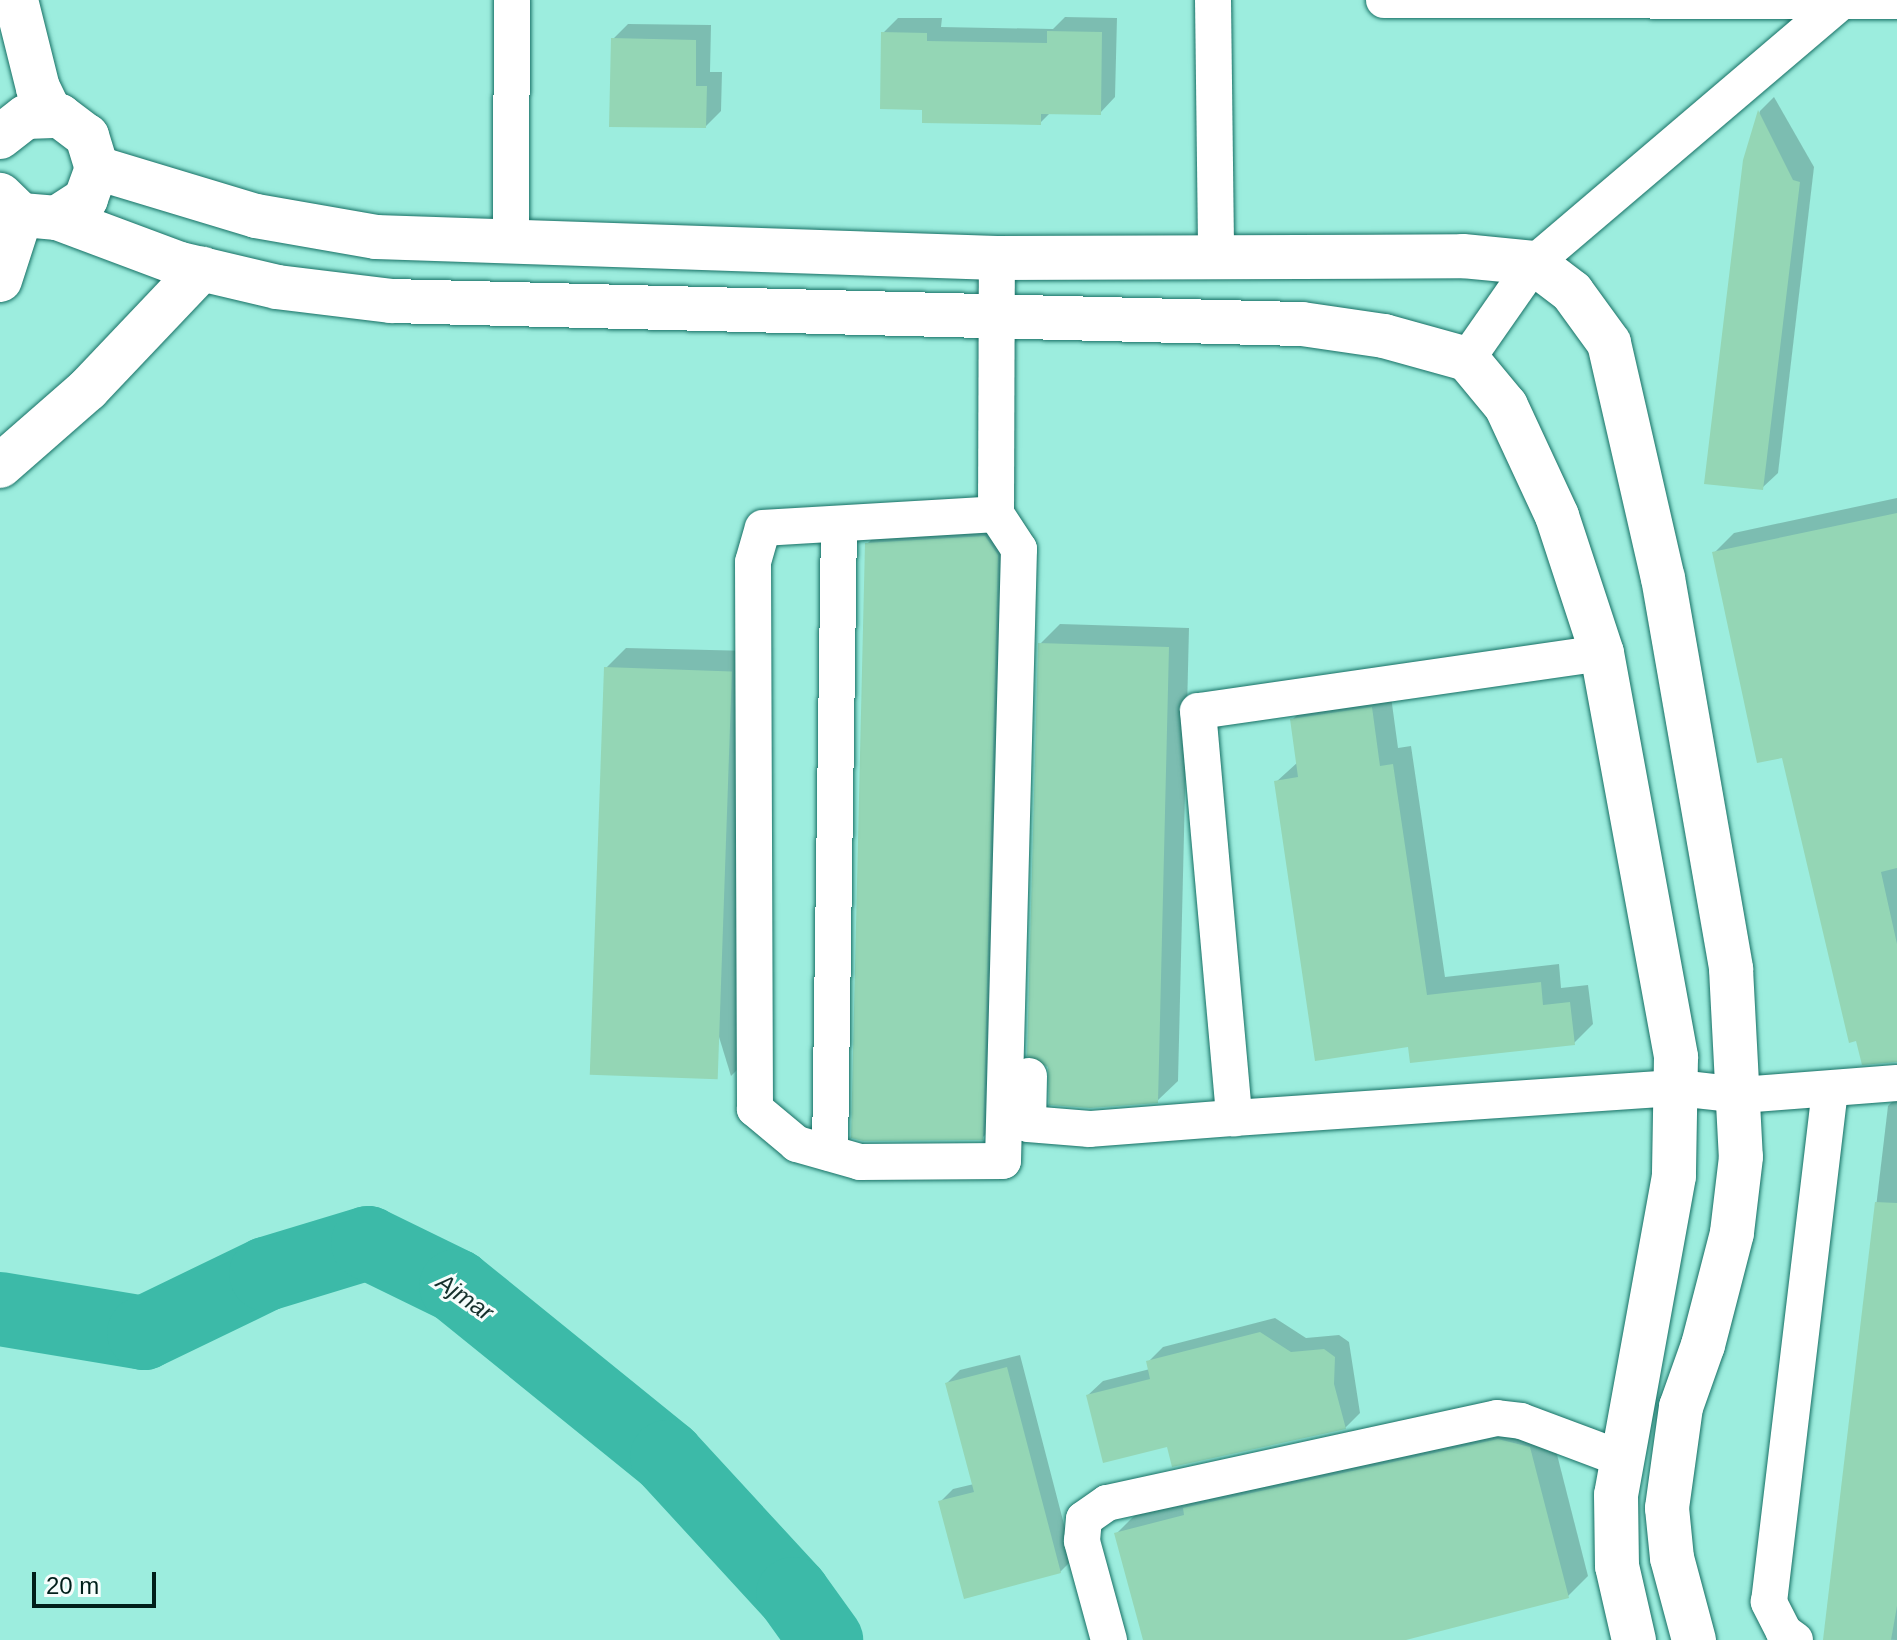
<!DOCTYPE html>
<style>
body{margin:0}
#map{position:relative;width:1897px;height:1640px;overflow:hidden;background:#9cedde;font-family:Helvetica,sans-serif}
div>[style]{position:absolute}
.shadow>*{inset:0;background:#0003}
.river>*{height:74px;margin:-37px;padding:0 37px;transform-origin:37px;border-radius:37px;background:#3cbaa8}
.building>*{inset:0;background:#94d6b5;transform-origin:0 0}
.roads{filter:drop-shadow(0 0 2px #177065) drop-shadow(0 0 2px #177065)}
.street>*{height:36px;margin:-18px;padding:0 18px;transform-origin:18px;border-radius:18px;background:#fff}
.secondary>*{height:44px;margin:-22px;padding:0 22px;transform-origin:22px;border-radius:22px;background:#fff}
span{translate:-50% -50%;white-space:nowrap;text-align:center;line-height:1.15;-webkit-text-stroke:6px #f6fdfc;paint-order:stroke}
.water-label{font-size:24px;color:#16312d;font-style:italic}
.scale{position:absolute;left:32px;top:1572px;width:124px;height:36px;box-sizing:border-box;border:4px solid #001f1a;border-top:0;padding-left:10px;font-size:24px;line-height:28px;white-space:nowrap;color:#001f1a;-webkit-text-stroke:6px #f6fdfc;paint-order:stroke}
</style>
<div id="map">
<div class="shadow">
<i style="clip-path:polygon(1065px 17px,1117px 18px,1115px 97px,1100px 113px,1051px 112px,1040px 123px,924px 108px,883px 33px,898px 18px,942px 18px,941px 27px,1053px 29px)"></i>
<i style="clip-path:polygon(628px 24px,711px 25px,710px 72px,722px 72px,721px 111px,706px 126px,613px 39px)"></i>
<i style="clip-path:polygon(1774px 97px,1814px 167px,1778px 473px,1762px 488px,1745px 161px,1760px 111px)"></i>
<i style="clip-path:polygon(1897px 498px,1897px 1052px,1714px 553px,1734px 533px)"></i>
<i style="clip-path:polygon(1005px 517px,1002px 1118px,982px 1138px,867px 544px,887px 524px)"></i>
<i style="clip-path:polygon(1060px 624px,1189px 628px,1178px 1081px,1157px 1101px,1040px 644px)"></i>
<i style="clip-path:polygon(626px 648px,752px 651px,751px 1056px,731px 1076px,606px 668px)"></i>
<i style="clip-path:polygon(1390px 689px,1398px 748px,1411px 746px,1445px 977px,1559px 964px,1561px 988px,1588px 985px,1593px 1024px,1574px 1043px,1410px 1045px,1276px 782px,1298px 762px,1292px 720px,1311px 701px)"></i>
<i style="clip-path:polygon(1897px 1097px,1897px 1640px,1825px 1638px,1888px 1106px)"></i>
<i style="clip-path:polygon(1275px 1318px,1306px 1338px,1339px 1335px,1349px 1342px,1360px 1413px,1345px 1428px,1169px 1444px,1088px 1395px,1103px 1381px,1150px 1369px,1148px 1362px,1163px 1347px)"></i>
<i style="clip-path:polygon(1020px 1355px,1073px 1559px,1060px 1572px,940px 1502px,953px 1489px,974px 1484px,947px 1383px,960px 1370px)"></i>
<i style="clip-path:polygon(1519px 1420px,1550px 1427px,1588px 1576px,1568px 1596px,1398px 1640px,1145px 1640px,1117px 1533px,1137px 1513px)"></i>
</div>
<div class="river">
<i style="left:0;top:1309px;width:146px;rotate:9.5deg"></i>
<i style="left:144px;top:1333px;width:136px;rotate:-25.8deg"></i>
<i style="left:266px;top:1274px;width:107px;rotate:-16.9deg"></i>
<i style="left:368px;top:1243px;width:98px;rotate:26deg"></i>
<i style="left:456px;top:1286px;width:272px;rotate:39deg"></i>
<i style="left:667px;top:1457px;width:186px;rotate:47.4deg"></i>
<i style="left:793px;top:1594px;width:57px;rotate:54.3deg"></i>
</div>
<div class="building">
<i style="clip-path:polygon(1047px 31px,1102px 32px,1101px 115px,1041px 114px,1041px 125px,922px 123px,922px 110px,880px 109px,881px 32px,927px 33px,927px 41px,1047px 43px)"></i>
<i style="clip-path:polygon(611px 38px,696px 40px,696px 86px,707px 86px,706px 128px,609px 127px)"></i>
<i style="clip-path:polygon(1758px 110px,1793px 180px,1800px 182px,1763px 490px,1704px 484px,1743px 160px)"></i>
<i style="clip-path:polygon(1897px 513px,1897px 868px,1881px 872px,1897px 944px,1897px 1062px,1862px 1065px,1856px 1041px,1849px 1043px,1782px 758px,1757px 763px,1712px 552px)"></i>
<i style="clip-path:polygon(985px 536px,998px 555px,983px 1140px,863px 1141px,851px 1138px,865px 543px)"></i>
<i style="clip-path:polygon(1038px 643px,1169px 647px,1158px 1103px,1090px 1108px,1049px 1105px,1048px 1067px,1027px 1056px)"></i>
<i style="left:604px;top:667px;width:128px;height:408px;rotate:2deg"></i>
<i style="clip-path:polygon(1372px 707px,1380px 766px,1393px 764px,1427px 995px,1541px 982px,1543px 1005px,1570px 1002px,1575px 1045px,1410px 1063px,1408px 1047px,1315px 1061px,1274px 781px,1298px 777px,1290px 719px)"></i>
<i style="clip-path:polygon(1875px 1202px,1897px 1203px,1897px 1606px,1891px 1640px,1823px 1640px)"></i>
<i style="clip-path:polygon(1260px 1332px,1291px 1352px,1324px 1349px,1335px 1357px,1334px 1384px,1346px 1429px,1172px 1467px,1167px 1447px,1103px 1463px,1086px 1395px,1150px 1379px,1146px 1361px)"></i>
<i style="clip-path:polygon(1007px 1367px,1061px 1573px,964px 1599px,938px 1501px,974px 1492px,945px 1383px)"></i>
<i style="clip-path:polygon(1498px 1439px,1530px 1447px,1569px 1598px,1406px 1640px,1143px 1640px,1114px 1533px,1184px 1515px,1183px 1508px)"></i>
</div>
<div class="roads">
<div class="street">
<i style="left:1213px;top:0;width:258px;rotate:89.3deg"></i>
<i style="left:1384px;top:0;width:513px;rotate:0.11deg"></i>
<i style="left:511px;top:245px;width:245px;rotate:-89.8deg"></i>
<i style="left:1467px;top:359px;width:117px;rotate:-55.1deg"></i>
<i style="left:1534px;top:263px;width:406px;rotate:-40.4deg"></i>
<i style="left:996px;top:514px;width:42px;rotate:56.7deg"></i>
<i style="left:1019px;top:549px;width:612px;rotate:91.5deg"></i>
<i style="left:1003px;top:1161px;width:143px;rotate:179.6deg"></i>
<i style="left:860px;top:1162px;width:66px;rotate:-164.1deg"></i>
<i style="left:797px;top:1144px;width:55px;rotate:-140.2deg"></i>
<i style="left:755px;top:1109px;width:547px;rotate:-90.21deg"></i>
<i style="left:753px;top:562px;width:35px;rotate:-74deg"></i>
<i style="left:763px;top:528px;width:233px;rotate:-3.4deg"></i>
<i style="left:996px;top:514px;width:256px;rotate:-89.8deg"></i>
<i style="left:1602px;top:653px;width:408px;rotate:171.8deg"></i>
<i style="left:1198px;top:711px;width:409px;rotate:84.9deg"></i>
<i style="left:1234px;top:1118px;width:445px;rotate:-3.9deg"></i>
<i style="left:1678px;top:1088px;width:63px;rotate:6.3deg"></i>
<i style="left:1741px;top:1095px;width:156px;rotate:-4.4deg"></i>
<i style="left:1029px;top:1076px;width:48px;rotate:91.2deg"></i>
<i style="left:1028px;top:1124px;width:62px;rotate:4.6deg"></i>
<i style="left:1090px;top:1129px;width:144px;rotate:-4.4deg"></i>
<i style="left:830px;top:1153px;width:629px;rotate:-89.18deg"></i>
<i style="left:1109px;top:1640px;width:103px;rotate:-105.3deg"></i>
<i style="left:1082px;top:1541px;width:22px;rotate:-85deg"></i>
<i style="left:1084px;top:1519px;width:28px;rotate:-35deg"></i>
<i style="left:1107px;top:1503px;width:399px;rotate:-12.3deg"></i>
<i style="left:1497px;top:1418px;width:24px;rotate:7deg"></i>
<i style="left:1521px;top:1421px;width:108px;rotate:20.6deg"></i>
<i style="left:1795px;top:1640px;width:14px;rotate:-144deg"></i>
<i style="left:1784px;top:1632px;width:34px;rotate:-117deg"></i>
<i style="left:1769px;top:1602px;width:516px;rotate:-83.21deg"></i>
</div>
<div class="secondary">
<i style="left:16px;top:0;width:91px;rotate:76deg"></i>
<i style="left:38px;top:88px;width:30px;rotate:64deg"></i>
<i style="left:0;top:137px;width:33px;rotate:-38deg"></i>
<i style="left:26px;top:117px;width:34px;rotate:-2deg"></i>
<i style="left:60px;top:116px;width:34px;rotate:37deg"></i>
<i style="left:87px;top:136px;width:34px;rotate:73deg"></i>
<i style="left:97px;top:168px;width:33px;rotate:110deg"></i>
<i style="left:86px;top:199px;width:35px;rotate:147deg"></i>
<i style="left:57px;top:218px;width:36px;rotate:-175deg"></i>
<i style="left:21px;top:215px;width:29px;rotate:-136deg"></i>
<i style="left:97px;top:168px;width:166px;rotate:16.8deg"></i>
<i style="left:256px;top:216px;width:122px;rotate:9.9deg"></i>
<i style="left:376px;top:237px;width:621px;rotate:1.94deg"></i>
<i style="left:997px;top:258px;width:466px;rotate:-0.2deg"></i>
<i style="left:1463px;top:256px;width:71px;rotate:5.6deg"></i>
<i style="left:1534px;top:263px;width:48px;rotate:37.3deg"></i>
<i style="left:1572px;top:292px;width:63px;rotate:54deg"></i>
<i style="left:1609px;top:343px;width:241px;rotate:77.1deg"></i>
<i style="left:1663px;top:578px;width:397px;rotate:80.1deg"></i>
<i style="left:1731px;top:969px;width:188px;rotate:87deg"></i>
<i style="left:1741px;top:1157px;width:77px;rotate:96.8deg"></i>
<i style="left:1732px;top:1233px;width:116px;rotate:104.5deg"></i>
<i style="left:1703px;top:1345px;width:66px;rotate:109.5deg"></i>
<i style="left:1681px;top:1407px;width:102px;rotate:97.9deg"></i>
<i style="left:1667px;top:1508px;width:50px;rotate:84.3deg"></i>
<i style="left:1672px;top:1558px;width:85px;rotate:75deg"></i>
<i style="left:57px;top:218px;width:131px;rotate:20.5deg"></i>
<i style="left:180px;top:264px;width:100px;rotate:13.3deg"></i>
<i style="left:277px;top:287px;width:115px;rotate:7deg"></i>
<i style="left:391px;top:301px;width:911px;rotate:1.45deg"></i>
<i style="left:1302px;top:324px;width:83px;rotate:8.3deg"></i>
<i style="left:1384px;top:336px;width:86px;rotate:15.5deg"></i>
<i style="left:1467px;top:359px;width:61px;rotate:50.3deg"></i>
<i style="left:1506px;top:406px;width:121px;rotate:65.1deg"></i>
<i style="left:1557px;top:516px;width:144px;rotate:71.8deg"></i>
<i style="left:1602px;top:653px;width:411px;rotate:79.6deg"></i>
<i style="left:1676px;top:1057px;width:119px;rotate:91deg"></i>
<i style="left:1674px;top:1176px;width:324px;rotate:100.3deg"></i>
<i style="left:1616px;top:1495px;width:71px;rotate:89.2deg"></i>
<i style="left:1617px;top:1566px;width:76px;rotate:77.1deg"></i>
<i style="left:0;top:280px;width:68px;rotate:-72.1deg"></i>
<i style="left:0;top:466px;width:117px;rotate:-41.2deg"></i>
<i style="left:88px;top:389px;width:166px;rotate:-46.5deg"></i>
</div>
</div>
<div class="water-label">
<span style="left:465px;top:1297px;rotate:35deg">Ajmar</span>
</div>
<div class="scale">20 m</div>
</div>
